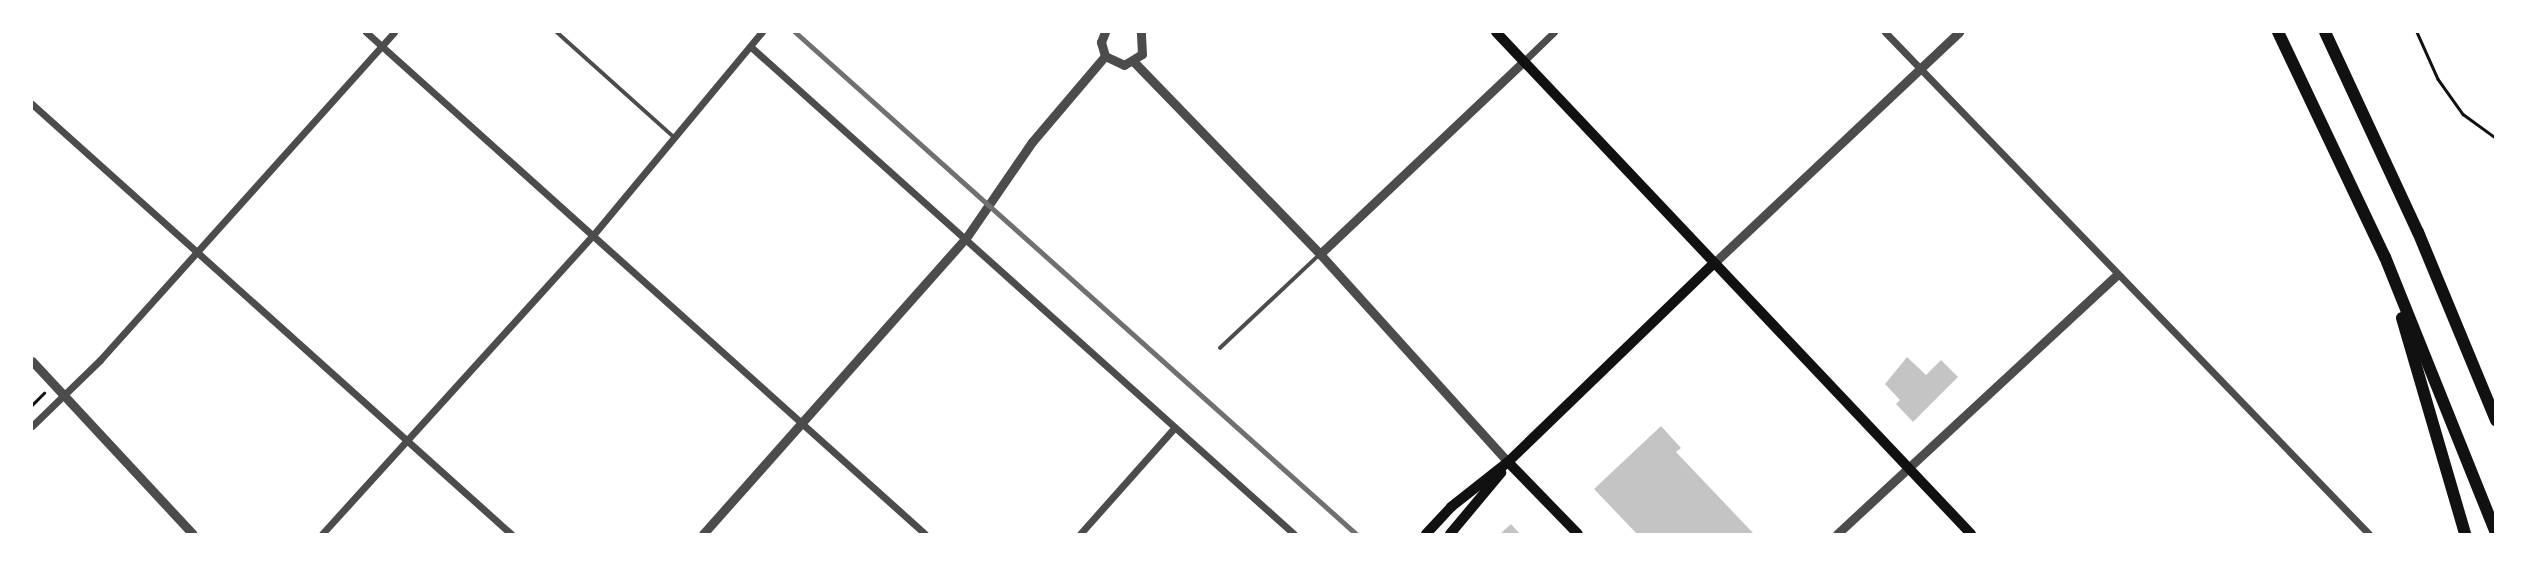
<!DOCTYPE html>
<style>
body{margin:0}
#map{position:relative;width:2527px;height:566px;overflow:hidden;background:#fff;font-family:Manrope,sans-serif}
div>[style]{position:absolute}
.building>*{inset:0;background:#c4c4c4}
.path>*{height:2.5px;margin:-1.25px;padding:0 1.25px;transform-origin:1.25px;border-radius:1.25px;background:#111}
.service>*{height:3.5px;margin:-1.75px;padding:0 1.75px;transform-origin:1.75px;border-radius:1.75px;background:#4c4c4c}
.minor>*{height:7px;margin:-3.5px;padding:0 3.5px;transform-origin:3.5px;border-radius:3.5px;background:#4c4c4c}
.tertiary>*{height:9px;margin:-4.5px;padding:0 4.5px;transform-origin:4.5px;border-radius:4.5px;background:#4c4c4c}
.secondary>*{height:10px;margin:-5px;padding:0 5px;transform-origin:5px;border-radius:5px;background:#111}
.primary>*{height:10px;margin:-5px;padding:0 5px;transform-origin:5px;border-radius:5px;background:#111}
.motorway>*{height:12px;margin:-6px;padding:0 6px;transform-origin:6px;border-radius:6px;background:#111}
.rail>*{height:5px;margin:-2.5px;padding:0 2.5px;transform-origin:2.5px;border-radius:2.5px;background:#707070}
span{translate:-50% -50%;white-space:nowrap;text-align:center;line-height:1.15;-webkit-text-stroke:5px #fff;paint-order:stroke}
.frame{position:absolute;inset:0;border:33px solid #fff;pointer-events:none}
</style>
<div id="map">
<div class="building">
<i style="clip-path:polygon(1907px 357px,1926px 375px,1941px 360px,1958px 377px,1913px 422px,1896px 404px,1900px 400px,1885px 384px)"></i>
<i style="clip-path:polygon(1661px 426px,1681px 448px,1676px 452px,1754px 534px,1637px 534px,1594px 489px)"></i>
<i style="clip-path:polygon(1511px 524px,1520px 534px,1500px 534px)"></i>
</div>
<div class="path">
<i style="left:2417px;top:32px;width:51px;rotate:65.9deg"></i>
<i style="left:2438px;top:79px;width:43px;rotate:54.5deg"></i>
<i style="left:2463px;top:114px;width:41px;rotate:36deg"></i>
<i style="left:32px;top:405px;width:17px;rotate:-45deg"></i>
</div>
<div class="service">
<i style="left:557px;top:32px;width:157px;rotate:41.9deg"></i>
<i style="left:1220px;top:348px;width:134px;rotate:-43.2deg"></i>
</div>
<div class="minor">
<i style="left:366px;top:32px;width:751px;rotate:41.92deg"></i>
<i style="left:1885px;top:32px;width:697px;rotate:46.05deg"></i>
<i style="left:751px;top:47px;width:729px;rotate:41.89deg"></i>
<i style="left:1524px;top:61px;width:42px;rotate:-44deg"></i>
<i style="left:32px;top:104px;width:644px;rotate:41.91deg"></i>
<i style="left:32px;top:426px;width:95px;rotate:-44.1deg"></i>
<i style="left:100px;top:360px;width:440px;rotate:-48.1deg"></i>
<i style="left:322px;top:534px;width:405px;rotate:-47.8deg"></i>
<i style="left:594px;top:234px;width:263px;rotate:-50.3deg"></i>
<i style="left:1080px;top:534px;width:142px;rotate:-48.4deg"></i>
</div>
<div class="tertiary">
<i style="left:1105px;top:32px;width:11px;rotate:112deg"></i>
<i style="left:1101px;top:42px;width:15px;rotate:74deg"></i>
<i style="left:1105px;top:56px;width:21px;rotate:25deg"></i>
<i style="left:1124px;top:65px;width:21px;rotate:-31deg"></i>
<i style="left:1142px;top:54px;width:22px;rotate:-93deg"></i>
<i style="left:1134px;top:62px;width:267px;rotate:45.9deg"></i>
<i style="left:1320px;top:254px;width:280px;rotate:47.9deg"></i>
<i style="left:1320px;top:254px;width:281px;rotate:-43.4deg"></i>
<i style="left:1714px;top:263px;width:337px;rotate:-43.3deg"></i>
<i style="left:32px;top:361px;width:236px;rotate:47.1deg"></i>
<i style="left:703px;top:534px;width:396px;rotate:-48.4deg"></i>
<i style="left:966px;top:238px;width:116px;rotate:-55.5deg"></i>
<i style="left:1032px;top:142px;width:113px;rotate:-49.7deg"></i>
<i style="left:1837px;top:534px;width:381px;rotate:-42.8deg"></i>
</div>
<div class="secondary">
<i style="left:1508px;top:462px;width:100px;rotate:45.8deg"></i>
</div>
<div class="primary">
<i style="left:1496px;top:32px;width:691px;rotate:46.58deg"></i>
<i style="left:1426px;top:534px;width:37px;rotate:-47deg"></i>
<i style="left:1451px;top:507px;width:73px;rotate:-38.3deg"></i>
<i style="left:1508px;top:462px;width:286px;rotate:-44deg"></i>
<i style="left:1450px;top:534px;width:80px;rotate:-50.1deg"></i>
</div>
<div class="motorway">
<i style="left:2278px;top:32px;width:249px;rotate:64.6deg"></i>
<i style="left:2385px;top:257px;width:297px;rotate:68.1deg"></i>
<i style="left:2325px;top:32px;width:221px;rotate:65.1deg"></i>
<i style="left:2418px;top:232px;width:204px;rotate:67.5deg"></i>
<i style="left:2402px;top:318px;width:225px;rotate:73.7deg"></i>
</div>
<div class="rail">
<i style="left:795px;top:32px;width:753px;rotate:41.82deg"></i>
</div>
<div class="frame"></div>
</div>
